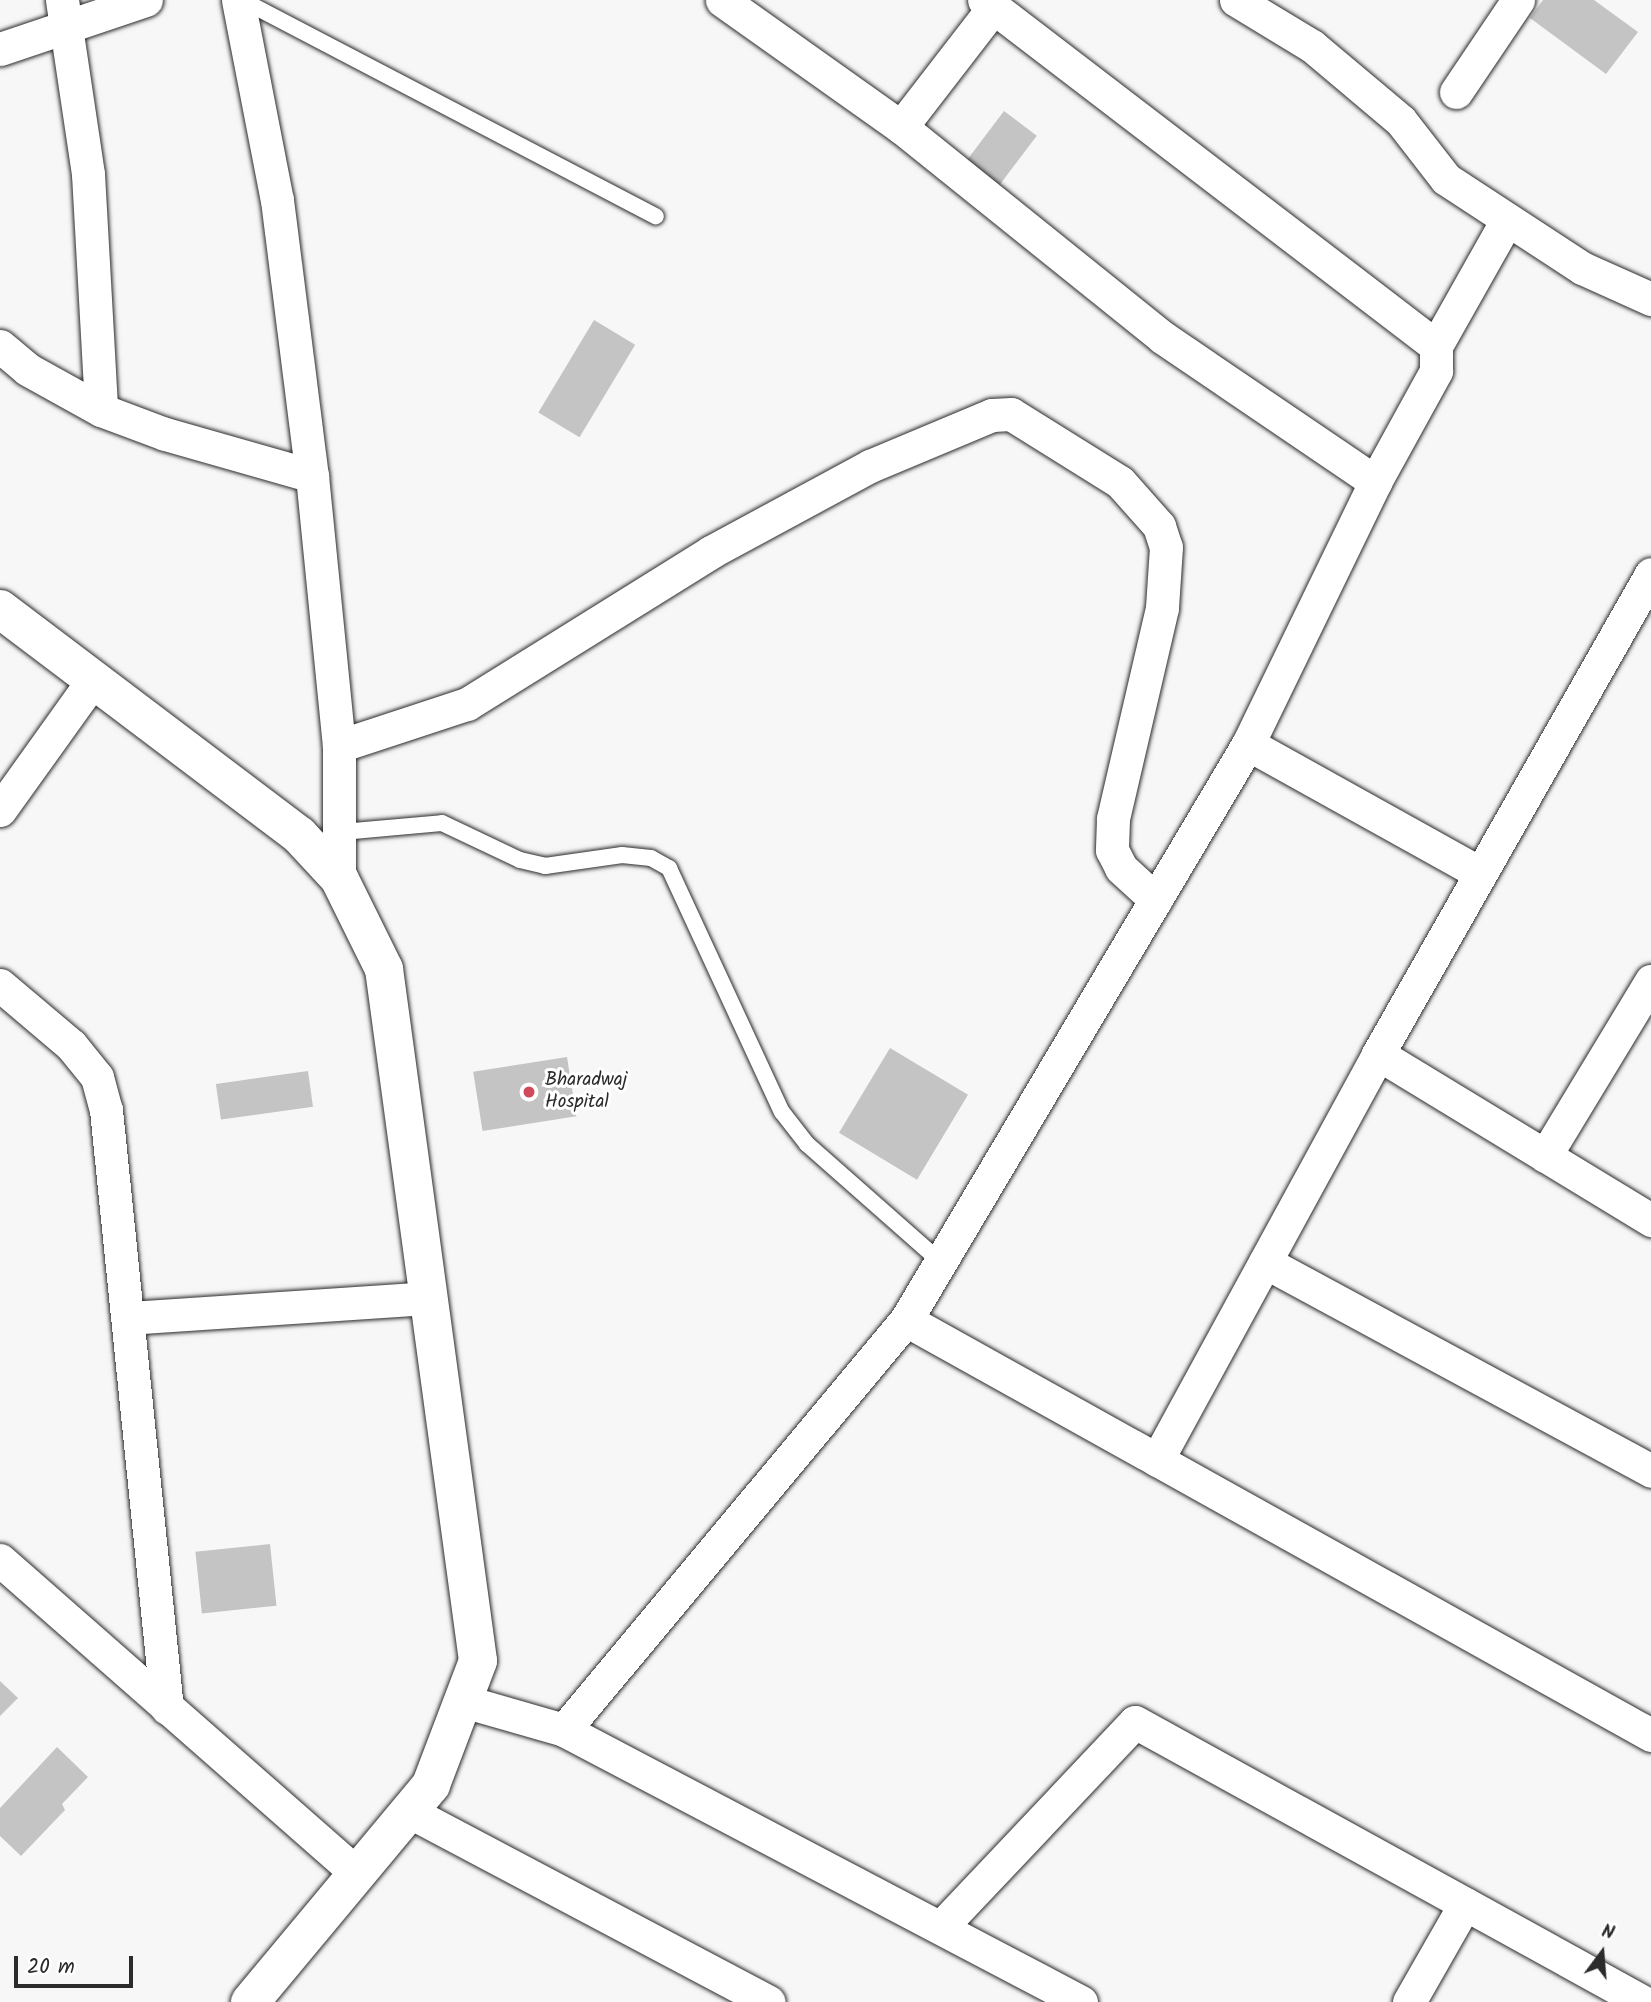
<!DOCTYPE html>
<style>
body{margin:0}
#map{position:relative;width:1651px;height:2002px;overflow:hidden;background:#f7f7f7;font-family:Kalam,sans-serif}
div>[style]{position:absolute}
.building>*{inset:0;background:#c4c4c4;transform-origin:0 0}
.roads{filter:drop-shadow(0 0 2px #2b2b2b) drop-shadow(0 0 2px #2b2b2b)}
.lane>*{height:16px;margin:-8px;padding:0 8px;transform-origin:8px;border-radius:8px;background:#fff}
.street>*{height:33px;margin:-16.5px;padding:0 16.5px;transform-origin:16.5px;border-radius:16.5px;background:#fff}
.secondary>*{height:38px;margin:-19px;padding:0 19px;transform-origin:19px;border-radius:19px;background:#fff}
.dots>*{width:19px;height:19px;translate:-50% -50%;box-sizing:border-box;border:4px solid #fff;border-radius:50%}
span{translate:-50% -50%;white-space:nowrap;text-align:center;line-height:1.15;-webkit-text-stroke:6px #fff;paint-order:stroke}
.poi-label{font-size:19px;color:#2b2b2b}
.left{translate:0 -50%;text-align:left}
.north{position:absolute;left:1567px;top:1918px;width:70px;height:70px;-webkit-text-stroke:5px #fff;paint-order:stroke;rotate:16deg;font-size:19px;font-weight:700;line-height:28px;text-align:center;color:#2b2b2b}
.north::after{content:'';display:block;margin:auto;width:24px;height:32px;background:#2b2b2b;clip-path:polygon(50% 0,100% 100%,50% 72%,0 100%)}
.scale{position:absolute;left:14px;top:1956px;width:119px;height:32px;box-sizing:border-box;border:4px solid #2b2b2b;border-top:0;padding-left:9px;font-size:21px;line-height:24px;white-space:nowrap;color:#2b2b2b;-webkit-text-stroke:5px #fff;paint-order:stroke}
</style>
<div id="map">
<div class="building">
<i style="clip-path:polygon(1543px 0,1594px 0,1638px 32px,1606px 74px,1530px 18px)"></i>
<i style="left:1004px;top:111px;width:41px;height:69px;rotate:37deg"></i>
<i style="left:594px;top:320px;width:48px;height:108px;rotate:31deg"></i>
<i style="left:890px;top:1048px;width:91px;height:99px;rotate:31deg"></i>
<i style="left:567px;top:1057px;width:60px;height:95px;rotate:81deg"></i>
<i style="left:308px;top:1071px;width:36px;height:93px;rotate:82deg"></i>
<i style="left:270px;top:1544px;width:62px;height:75px;rotate:84deg"></i>
<i style="clip-path:polygon(0 1681px,18px 1698px,0 1716px)"></i>
<i style="clip-path:polygon(57px 1747px,88px 1777px,62px 1804px,65px 1810px,21px 1856px,0 1836px,0 1808px)"></i>
</div>
<div class="roads">
<div class="lane">
<i style="left:242px;top:0;width:467px;rotate:27.6deg"></i>
<i style="left:342px;top:832px;width:100px;rotate:-5.1deg"></i>
<i style="left:442px;top:823px;width:86px;rotate:25.4deg"></i>
<i style="left:520px;top:860px;width:26px;rotate:13deg"></i>
<i style="left:545px;top:866px;width:78px;rotate:-8.1deg"></i>
<i style="left:622px;top:855px;width:29px;rotate:6deg"></i>
<i style="left:651px;top:858px;width:21px;rotate:29deg"></i>
<i style="left:669px;top:868px;width:269px;rotate:65.2deg"></i>
<i style="left:782px;top:1112px;width:41px;rotate:52deg"></i>
<i style="left:807px;top:1144px;width:179px;rotate:41.4deg"></i>
</div>
<div class="street">
<i style="left:62px;top:0;width:176px;rotate:81.5deg"></i>
<i style="left:88px;top:174px;width:236px;rotate:86.8deg"></i>
<i style="left:238px;top:0;width:204px;rotate:79deg"></i>
<i style="left:277px;top:200px;width:278px;rotate:82.8deg"></i>
<i style="left:312px;top:476px;width:271px;rotate:84.3deg"></i>
<i style="left:339px;top:746px;width:132px;rotate:90deg"></i>
<i style="left:722px;top:0;width:219px;rotate:35.4deg"></i>
<i style="left:901px;top:127px;width:335px;rotate:38.8deg"></i>
<i style="left:1162px;top:337px;width:258px;rotate:34.2deg"></i>
<i style="left:1375px;top:482px;width:127px;rotate:-61.2deg"></i>
<i style="left:1436px;top:371px;width:25px;rotate:-90deg"></i>
<i style="left:1436px;top:346px;width:569px;rotate:-142.57deg"></i>
<i style="left:1236px;top:0;width:89px;rotate:31.2deg"></i>
<i style="left:1312px;top:46px;width:116px;rotate:40.1deg"></i>
<i style="left:1401px;top:121px;width:73px;rotate:52.2deg"></i>
<i style="left:1446px;top:179px;width:163px;rotate:33.2deg"></i>
<i style="left:1582px;top:268px;width:76px;rotate:24.2deg"></i>
<i style="left:0;top:49px;width:154px;rotate:-18.6deg"></i>
<i style="left:1456px;top:92px;width:111px;rotate:-56deg"></i>
<i style="left:901px;top:127px;width:150px;rotate:-52.3deg"></i>
<i style="left:0;top:346px;width:35px;rotate:40deg"></i>
<i style="left:27px;top:369px;width:85px;rotate:29deg"></i>
<i style="left:101px;top:410px;width:68px;rotate:20.6deg"></i>
<i style="left:165px;top:434px;width:153px;rotate:15.9deg"></i>
<i style="left:1436px;top:346px;width:145px;rotate:-60.6deg"></i>
<i style="left:1248px;top:744px;width:265px;rotate:29.1deg"></i>
<i style="left:339px;top:746px;width:135px;rotate:-18.2deg"></i>
<i style="left:467px;top:704px;width:287px;rotate:-31.9deg"></i>
<i style="left:711px;top:552px;width:181px;rotate:-28.4deg"></i>
<i style="left:870px;top:466px;width:132px;rotate:-22.7deg"></i>
<i style="left:992px;top:415px;width:19px;rotate:-3deg"></i>
<i style="left:1011px;top:414px;width:128px;rotate:32deg"></i>
<i style="left:1120px;top:482px;width:59px;rotate:48.4deg"></i>
<i style="left:1159px;top:526px;width:22px;rotate:72deg"></i>
<i style="left:1166px;top:547px;width:61px;rotate:93.8deg"></i>
<i style="left:1162px;top:608px;width:217px;rotate:103.1deg"></i>
<i style="left:1113px;top:819px;width:31px;rotate:92deg"></i>
<i style="left:1112px;top:850px;width:20px;rotate:63deg"></i>
<i style="left:1121px;top:868px;width:47px;rotate:42.4deg"></i>
<i style="left:0;top:810px;width:160px;rotate:-54.4deg"></i>
<i style="left:0;top:985px;width:93px;rotate:40.2deg"></i>
<i style="left:71px;top:1045px;width:41px;rotate:50.9deg"></i>
<i style="left:97px;top:1077px;width:34px;rotate:75deg"></i>
<i style="left:106px;top:1110px;width:601px;rotate:84.18deg"></i>
<i style="left:1378px;top:1054px;width:320px;rotate:31.3deg"></i>
<i style="left:1545px;top:1156px;width:205px;rotate:-58.8deg"></i>
<i style="left:1265px;top:1262px;width:439px;rotate:28.4deg"></i>
<i style="left:128px;top:1318px;width:302px;rotate:-3.8deg"></i>
<i style="left:906px;top:1320px;width:853px;rotate:29.12deg"></i>
<i style="left:1157px;top:1460px;width:462px;rotate:-61.4deg"></i>
<i style="left:1378px;top:1054px;width:552px;rotate:-60.37deg"></i>
<i style="left:0;top:1560px;width:475px;rotate:41.3deg"></i>
<i style="left:463px;top:1701px;width:105px;rotate:16deg"></i>
<i style="left:408px;top:1811px;width:408px;rotate:27.9deg"></i>
<i style="left:941px;top:1927px;width:282px;rotate:-46.6deg"></i>
<i style="left:1135px;top:1722px;width:580px;rotate:28.86deg"></i>
<i style="left:1081px;top:2002px;width:584px;rotate:-152.25deg"></i>
<i style="left:564px;top:1730px;width:534px;rotate:-50.17deg"></i>
<i style="left:906px;top:1320px;width:670px;rotate:-59.3deg"></i>
<i style="left:1248px;top:744px;width:291px;rotate:-64.1deg"></i>
<i style="left:1409px;top:2002px;width:113px;rotate:-60.3deg"></i>
</div>
<div class="secondary">
<i style="left:0;top:609px;width:375px;rotate:37.1deg"></i>
<i style="left:299px;top:835px;width:59px;rotate:47.1deg"></i>
<i style="left:339px;top:878px;width:102px;rotate:63.7deg"></i>
<i style="left:384px;top:969px;width:698px;rotate:82.26deg"></i>
<i style="left:478px;top:1661px;width:133px;rotate:110.8deg"></i>
<i style="left:431px;top:1785px;width:283px;rotate:129.8deg"></i>
</div>
</div>
<div class="dots">
<i style="left:529px;top:1092px;background:#d1495b"></i>
</div>
<div class="poi-label">
<span class="left" style="left:545px;top:1092px">Bharadwaj<br>Hospital</span>
</div>
<div class="north">N</div>
<div class="scale">20 m</div>
</div>
